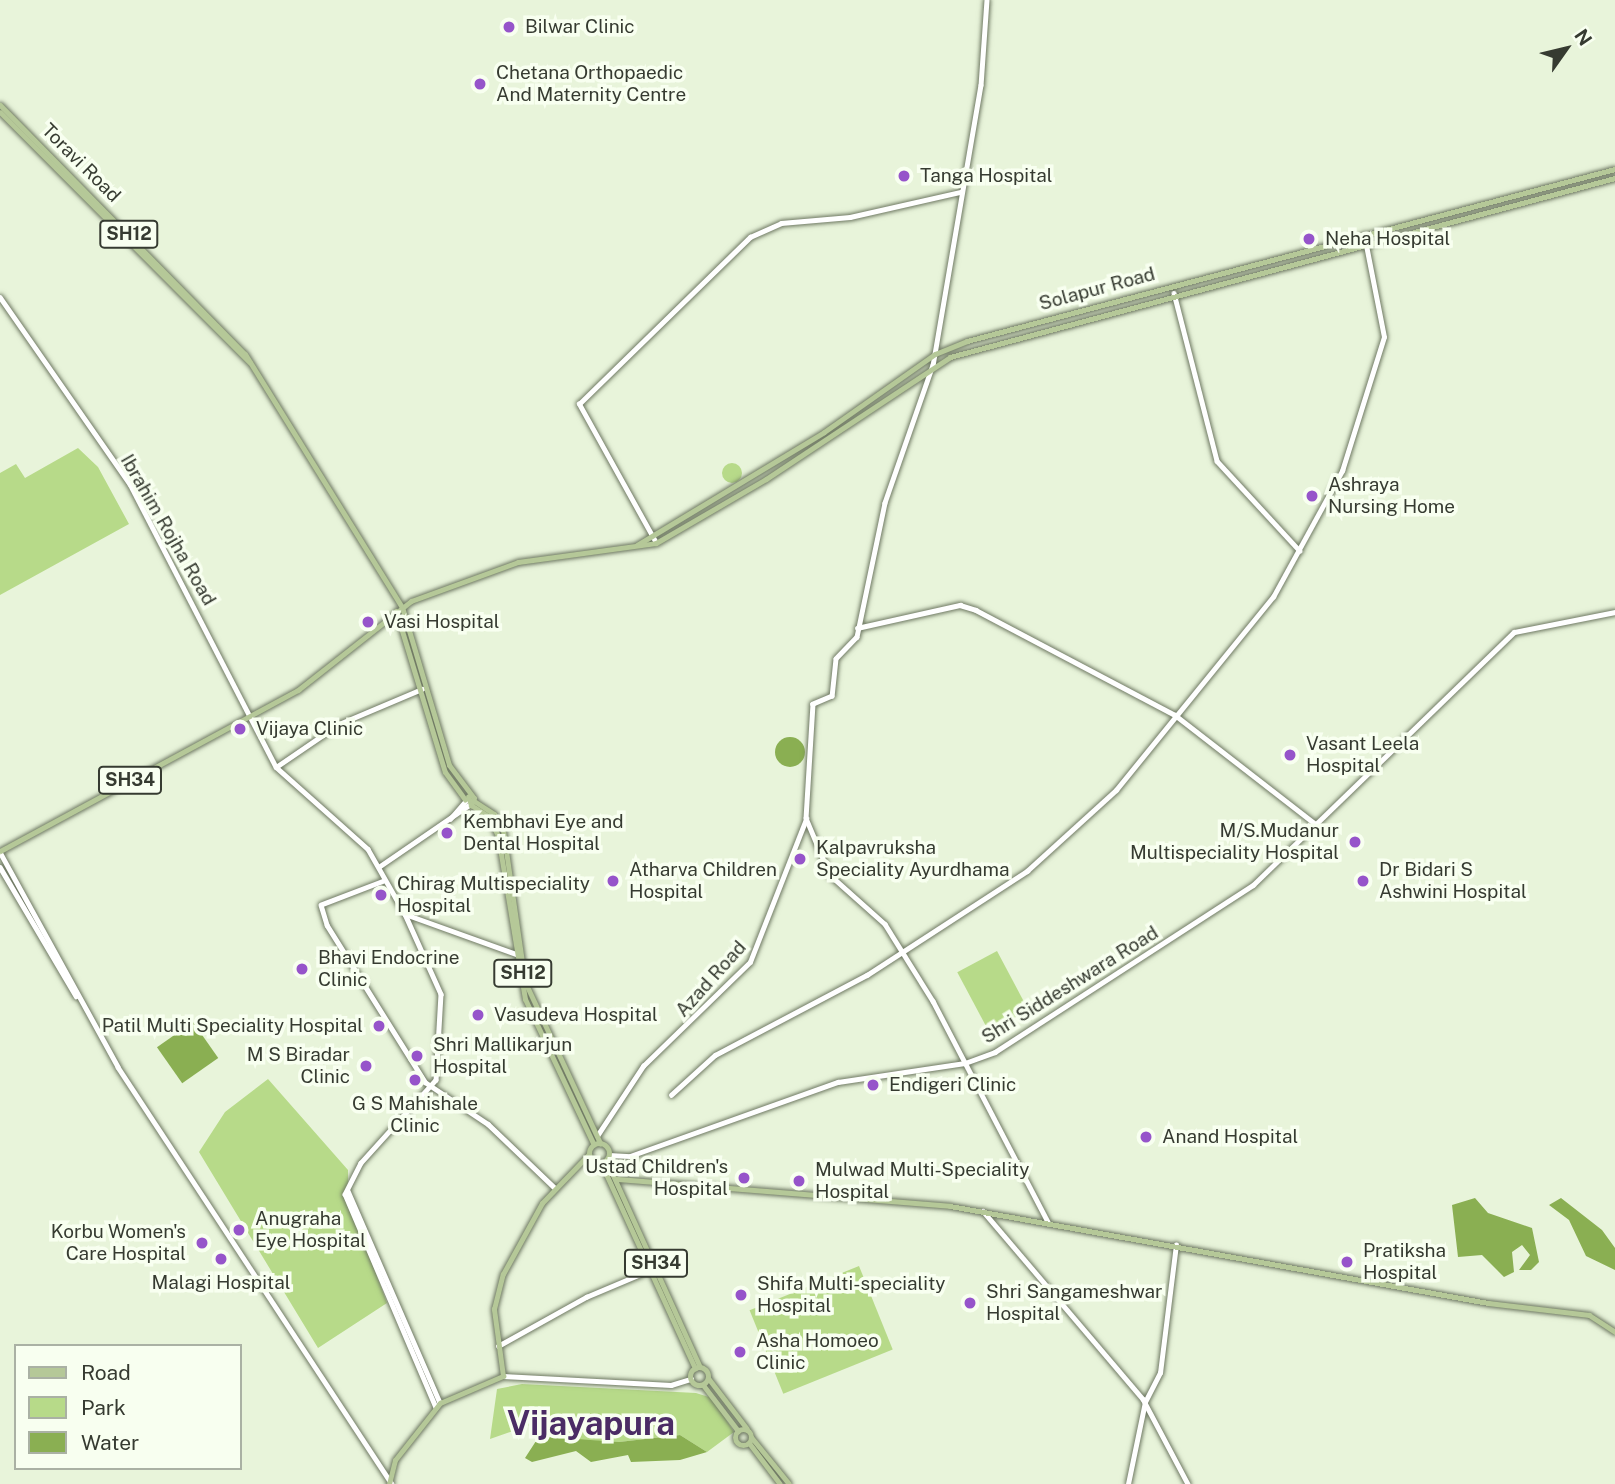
<!DOCTYPE html>
<style>
body{margin:0}
#map{position:relative;width:1615px;height:1484px;overflow:hidden;background:#e8f4da;font-family:"Public Sans",sans-serif}
div>[style]{position:absolute}
.green>*{inset:0;background:#b7da89;transform-origin:0 0}
.round{border-radius:50%}
.water>*{inset:0;background:#8aaf52;transform-origin:0 0}
.roads{filter:drop-shadow(0 0 2px #6f7963) drop-shadow(0 0 2px #6f7963)}
.secondary>*{height:4.5px;margin:-2.25px;padding:0 2.25px;transform-origin:2.25px;border-radius:2.25px;background:#fff}
.primary>*{height:5px;margin:-2.5px;padding:0 2.5px;transform-origin:2.5px;border-radius:2.5px;background:#b5c898}
.primary>.ring{margin:-2.5px;padding:0;box-sizing:content-box;background:none;border:5px solid #b5c898;border-radius:50%}
.dots>*{width:19px;height:19px;translate:-50% -50%;box-sizing:border-box;border:4px solid #f8fff0;border-radius:50%}
span{translate:-50% -50%;white-space:nowrap;text-align:center;line-height:1.15;-webkit-text-stroke:7px #f8fff0;paint-order:stroke}
.shield-label span{padding:2px 5px;background:#f8fff0;border:2px solid;border-radius:5px;-webkit-text-stroke-width:0}
.shield-label{font-size:18px;color:#363b31;font-weight:700}
.poi-label{font-size:19px;color:#363b31}
.left{translate:0 -50%;text-align:left}
.right{translate:-100% -50%;text-align:right}
.street-label{font-size:19px;color:#363b31}
.town-label{font-size:33px;color:#4b2c65;font-weight:700}
.legend{position:absolute;left:14px;top:1344px;width:228px;height:126px;box-sizing:border-box;background:#f8fff0;border:2px solid #aab1a4;margin:0;padding:9px 12px;list-style:none;font-size:21px;color:#363b31}
.legend li{display:flex;align-items:center;gap:14px;height:35px}
.legend b{width:35px;border:2px solid #aab1a4}
.north{position:absolute;left:1531px;top:14px;width:70px;height:70px;-webkit-text-stroke:5px #f8fff0;paint-order:stroke;rotate:56deg;font-size:19px;font-weight:700;line-height:28px;text-align:center;color:#363b31}
.north::after{content:'';display:block;margin:auto;width:24px;height:32px;background:#363b31;clip-path:polygon(50% 0,100% 100%,50% 72%,0 100%)}
</style>
<div id="map">
<div class="green">
<i style="clip-path:polygon(78px 448px,98px 467px,129px 524px,0 595px,0 473px,16px 464px,25px 478px)"></i>
<i class="round" style="left:722px;top:463px;width:20px;height:20px"></i>
<i style="left:997px;top:951px;width:67px;height:45px;rotate:62deg"></i>
<i style="clip-path:polygon(268px 1079px,348px 1170px,348px 1198px,387px 1303px,318px 1348px,199px 1152px,225px 1112px)"></i>
<i style="left:859px;top:1266px;width:90px;height:118px;rotate:68deg"></i>
<i style="clip-path:polygon(522px 1384px,696px 1393px,712px 1398px,734px 1432px,707px 1452px,680px 1435px,619px 1442px,558px 1439px,541px 1421px,490px 1439px,497px 1389px)"></i>
</div>
<div class="water">
<i class="round" style="left:775px;top:737px;width:30px;height:30px"></i>
<i style="left:193px;top:1022px;width:44px;height:44px;rotate:55deg"></i>
<i style="clip-path:polygon(1475px 1198px,1488px 1213px,1532px 1228px,1539px 1262px,1531px 1270px,1519px 1270px,1530px 1255px,1522px 1245px,1512px 1252px,1514px 1272px,1504px 1277px,1482px 1255px,1458px 1257px,1452px 1205px)"></i>
<i style="clip-path:polygon(1561px 1198px,1602px 1230px,1615px 1248px,1615px 1270px,1586px 1256px,1569px 1220px,1549px 1205px)"></i>
<i style="clip-path:polygon(680px 1435px,707px 1452px,680px 1460px,631px 1462px,628px 1455px,591px 1462px,576px 1451px,532px 1462px,525px 1458px,536px 1441px,548px 1437px,619px 1442px)"></i>
</div>
<div class="roads">
<div class="secondary">
<i style="left:987px;top:0;width:85px;rotate:94deg"></i>
<i style="left:981px;top:85px;width:284px;rotate:99.7deg"></i>
<i style="left:933px;top:365px;width:146px;rotate:109.2deg"></i>
<i style="left:885px;top:503px;width:137px;rotate:101.8deg"></i>
<i style="left:857px;top:637px;width:30px;rotate:134deg"></i>
<i style="left:836px;top:659px;width:37px;rotate:96deg"></i>
<i style="left:832px;top:696px;width:21px;rotate:157deg"></i>
<i style="left:813px;top:704px;width:114px;rotate:93.5deg"></i>
<i style="left:806px;top:818px;width:62px;rotate:67.2deg"></i>
<i style="left:830px;top:875px;width:74px;rotate:41.7deg"></i>
<i style="left:885px;top:924px;width:91px;rotate:58.1deg"></i>
<i style="left:933px;top:1001px;width:249px;rotate:62.5deg"></i>
<i style="left:1174px;top:293px;width:173px;rotate:75.6deg"></i>
<i style="left:1217px;top:461px;width:122px;rotate:47.3deg"></i>
<i style="left:0;top:297px;width:228px;rotate:55.2deg"></i>
<i style="left:130px;top:484px;width:318px;rotate:62.7deg"></i>
<i style="left:276px;top:767px;width:123px;rotate:41.7deg"></i>
<i style="left:368px;top:849px;width:75px;rotate:60.4deg"></i>
<i style="left:405px;top:914px;width:121px;rotate:19.8deg"></i>
<i style="left:656px;top:543px;width:159px;rotate:-119deg"></i>
<i style="left:579px;top:404px;width:239px;rotate:-44.3deg"></i>
<i style="left:750px;top:237px;width:34px;rotate:-24deg"></i>
<i style="left:781px;top:223px;width:69px;rotate:-5deg"></i>
<i style="left:850px;top:217px;width:113px;rotate:-12.8deg"></i>
<i style="left:857px;top:628px;width:106px;rotate:-12.6deg"></i>
<i style="left:960px;top:605px;width:17px;rotate:17deg"></i>
<i style="left:976px;top:610px;width:225px;rotate:27.8deg"></i>
<i style="left:1175px;top:715px;width:176px;rotate:37.8deg"></i>
<i style="left:276px;top:767px;width:76px;rotate:-34.3deg"></i>
<i style="left:339px;top:724px;width:90px;rotate:-22.9deg"></i>
<i style="left:450px;top:819px;width:23px;rotate:-49deg"></i>
<i style="left:0;top:852px;width:245px;rotate:61.2deg"></i>
<i style="left:118px;top:1067px;width:498px;rotate:56.7deg"></i>
<i style="left:380px;top:866px;width:108px;rotate:-34.4deg"></i>
<i style="left:0;top:867px;width:150px;rotate:59.5deg"></i>
<i style="left:384px;top:881px;width:67px;rotate:159.1deg"></i>
<i style="left:321px;top:905px;width:21px;rotate:73deg"></i>
<i style="left:327px;top:925px;width:185px;rotate:58deg"></i>
<i style="left:425px;top:1082px;width:76px;rotate:33.7deg"></i>
<i style="left:488px;top:1124px;width:91px;rotate:43.7deg"></i>
<i style="left:405px;top:914px;width:88px;rotate:65.8deg"></i>
<i style="left:441px;top:994px;width:86px;rotate:93.3deg"></i>
<i style="left:436px;top:1080px;width:112px;rotate:132.1deg"></i>
<i style="left:361px;top:1163px;width:35px;rotate:117deg"></i>
<i style="left:345px;top:1194px;width:232px;rotate:66.9deg"></i>
<i style="left:671px;top:1095px;width:59px;rotate:-42.3deg"></i>
<i style="left:715px;top:1055px;width:172px;rotate:-27.8deg"></i>
<i style="left:867px;top:975px;width:191px;rotate:-33deg"></i>
<i style="left:1027px;top:871px;width:120px;rotate:-42.3deg"></i>
<i style="left:1116px;top:790px;width:249px;rotate:-50.9deg"></i>
<i style="left:1273px;top:597px;width:144px;rotate:-61.3deg"></i>
<i style="left:1342px;top:471px;width:140px;rotate:-72.6deg"></i>
<i style="left:1384px;top:337px;width:104px;rotate:-101.1deg"></i>
<i style="left:597px;top:1136px;width:84px;rotate:-56.7deg"></i>
<i style="left:643px;top:1066px;width:149px;rotate:-44.2deg"></i>
<i style="left:750px;top:962px;width:154px;rotate:-68.6deg"></i>
<i style="left:609px;top:1155px;width:21px;rotate:3deg"></i>
<i style="left:630px;top:1156px;width:221px;rotate:-19.6deg"></i>
<i style="left:838px;top:1082px;width:128px;rotate:-8.5deg"></i>
<i style="left:965px;top:1063px;width:32px;rotate:-20deg"></i>
<i style="left:995px;top:1052px;width:307px;rotate:-32.9deg"></i>
<i style="left:1253px;top:885px;width:363px;rotate:-44.1deg"></i>
<i style="left:1514px;top:632px;width:103px;rotate:-11.2deg"></i>
<i style="left:348px;top:1191px;width:231px;rotate:66.5deg"></i>
<i style="left:983px;top:1211px;width:247px;rotate:49.6deg"></i>
<i style="left:1143px;top:1399px;width:96px;rotate:62.1deg"></i>
<i style="left:498px;top:1346px;width:101px;rotate:-29.1deg"></i>
<i style="left:586px;top:1297px;width:69px;rotate:-22.9deg"></i>
<i style="left:503px;top:1376px;width:168px;rotate:3.1deg"></i>
<i style="left:671px;top:1385px;width:21px;rotate:-17deg"></i>
<i style="left:1128px;top:1484px;width:84px;rotate:-78.3deg"></i>
<i style="left:1145px;top:1402px;width:33px;rotate:-63deg"></i>
<i style="left:1160px;top:1373px;width:129px;rotate:-82.9deg"></i>
</div>
<div class="primary">
<i style="left:0;top:105px;width:349px;rotate:45.5deg"></i>
<i style="left:245px;top:354px;width:298px;rotate:58.2deg"></i>
<i style="left:402px;top:607px;width:165px;rotate:73.4deg"></i>
<i style="left:449px;top:765px;width:41px;rotate:52.9deg"></i>
<i style="left:474px;top:798px;width:8px;rotate:113deg"></i>
<i style="left:471px;top:805px;width:9px;rotate:-108deg"></i>
<i style="left:0;top:112px;width:353px;rotate:45.1deg"></i>
<i style="left:637px;top:545px;width:218px;rotate:-31.1deg"></i>
<i style="left:824px;top:432px;width:136px;rotate:-35.1deg"></i>
<i style="left:935px;top:354px;width:35px;rotate:-22deg"></i>
<i style="left:967px;top:341px;width:670px;rotate:-14.87deg"></i>
<i style="left:396px;top:611px;width:168px;rotate:73.1deg"></i>
<i style="left:445px;top:772px;width:34px;rotate:54deg"></i>
<i style="left:474px;top:801px;width:24px;rotate:33deg"></i>
<i style="left:494px;top:814px;width:18px;rotate:61deg"></i>
<i style="left:503px;top:830px;width:154px;rotate:81.8deg"></i>
<i style="left:525px;top:982px;width:178px;rotate:65deg"></i>
<i style="left:471px;top:805px;width:20px;rotate:33deg"></i>
<i style="left:488px;top:816px;width:22px;rotate:63deg"></i>
<i style="left:498px;top:836px;width:165px;rotate:80.6deg"></i>
<i style="left:525px;top:999px;width:161px;rotate:64.7deg"></i>
<i style="left:0;top:851px;width:339px;rotate:-28.4deg"></i>
<i style="left:298px;top:690px;width:144px;rotate:-38.2deg"></i>
<i style="left:411px;top:601px;width:114px;rotate:-20deg"></i>
<i style="left:518px;top:562px;width:139px;rotate:-7.8deg"></i>
<i style="left:656px;top:543px;width:127px;rotate:-30.2deg"></i>
<i style="left:766px;top:479px;width:221px;rotate:-33.5deg"></i>
<i style="left:950px;top:357px;width:689px;rotate:-15.07deg"></i>
<i class="ring" style="left:589px;top:1143px;width:15px;height:15px"></i>
<i style="left:606px;top:1160px;width:227px;rotate:65.6deg"></i>
<i style="left:601px;top:1163px;width:226px;rotate:65.4deg"></i>
<i style="left:617px;top:1179px;width:334px;rotate:4.6deg"></i>
<i style="left:950px;top:1206px;width:547px;rotate:10.22deg"></i>
<i style="left:1488px;top:1303px;width:102px;rotate:6.8deg"></i>
<i style="left:1589px;top:1315px;width:31px;rotate:33deg"></i>
<i class="ring" style="left:690px;top:1367px;width:13px;height:13px"></i>
<i style="left:708px;top:1378px;width:64px;rotate:52.6deg"></i>
<i style="left:703px;top:1385px;width:58px;rotate:52.7deg"></i>
<i class="ring" style="left:735px;top:1429px;width:11px;height:11px"></i>
<i style="left:751px;top:1437px;width:60px;rotate:51deg"></i>
<i style="left:749px;top:1443px;width:51px;rotate:52.9deg"></i>
<i style="left:389px;top:1484px;width:25px;rotate:-76deg"></i>
<i style="left:395px;top:1460px;width:73px;rotate:-51.7deg"></i>
<i style="left:440px;top:1403px;width:69px;rotate:-23.2deg"></i>
<i style="left:503px;top:1376px;width:68px;rotate:-97.7deg"></i>
<i style="left:494px;top:1309px;width:36px;rotate:-76deg"></i>
<i style="left:503px;top:1274px;width:81px;rotate:-61.2deg"></i>
<i style="left:542px;top:1203px;width:68px;rotate:-46.2deg"></i>
</div>
</div>
<div class="dots">
<i style="left:509px;top:27px;background:#9654ca"></i>
<i style="left:480px;top:84px;background:#9654ca"></i>
<i style="left:904px;top:176px;background:#9654ca"></i>
<i style="left:1309px;top:239px;background:#9654ca"></i>
<i style="left:1312px;top:496px;background:#9654ca"></i>
<i style="left:368px;top:622px;background:#9654ca"></i>
<i style="left:240px;top:729px;background:#9654ca"></i>
<i style="left:1290px;top:755px;background:#9654ca"></i>
<i style="left:447px;top:833px;background:#9654ca"></i>
<i style="left:1355px;top:842px;background:#9654ca"></i>
<i style="left:800px;top:859px;background:#9654ca"></i>
<i style="left:613px;top:881px;background:#9654ca"></i>
<i style="left:1363px;top:881px;background:#9654ca"></i>
<i style="left:381px;top:895px;background:#9654ca"></i>
<i style="left:302px;top:969px;background:#9654ca"></i>
<i style="left:478px;top:1015px;background:#9654ca"></i>
<i style="left:379px;top:1026px;background:#9654ca"></i>
<i style="left:417px;top:1056px;background:#9654ca"></i>
<i style="left:366px;top:1066px;background:#9654ca"></i>
<i style="left:415px;top:1080px;background:#9654ca"></i>
<i style="left:873px;top:1085px;background:#9654ca"></i>
<i style="left:1146px;top:1137px;background:#9654ca"></i>
<i style="left:744px;top:1178px;background:#9654ca"></i>
<i style="left:799px;top:1181px;background:#9654ca"></i>
<i style="left:239px;top:1230px;background:#9654ca"></i>
<i style="left:202px;top:1243px;background:#9654ca"></i>
<i style="left:221px;top:1259px;background:#9654ca"></i>
<i style="left:1347px;top:1262px;background:#9654ca"></i>
<i style="left:741px;top:1295px;background:#9654ca"></i>
<i style="left:970px;top:1303px;background:#9654ca"></i>
<i style="left:740px;top:1352px;background:#9654ca"></i>
</div>
<div class="shield-label">
<span style="left:129px;top:234px">SH12</span>
<span style="left:130px;top:780px">SH34</span>
<span style="left:523px;top:973px">SH12</span>
<span style="left:656px;top:1263px">SH34</span>
</div>
<div class="poi-label">
<span class="left" style="left:525px;top:27px">Bilwar Clinic</span>
<span class="left" style="left:496px;top:84px">Chetana Orthopaedic<br>And Maternity Centre</span>
<span class="left" style="left:920px;top:176px">Tanga Hospital</span>
<span class="left" style="left:1325px;top:239px">Neha Hospital</span>
<span class="left" style="left:1328px;top:496px">Ashraya<br>Nursing Home</span>
<span class="left" style="left:384px;top:622px">Vasi Hospital</span>
<span class="left" style="left:256px;top:729px">Vijaya Clinic</span>
<span class="left" style="left:1306px;top:755px">Vasant Leela<br>Hospital</span>
<span class="left" style="left:463px;top:833px">Kembhavi Eye and<br>Dental Hospital</span>
<span class="right" style="left:1339px;top:842px">M/S.Mudanur<br>Multispeciality Hospital</span>
<span class="left" style="left:816px;top:859px">Kalpavruksha<br>Speciality Ayurdhama</span>
<span class="left" style="left:629px;top:881px">Atharva Children<br>Hospital</span>
<span class="left" style="left:1379px;top:881px">Dr Bidari S<br>Ashwini Hospital</span>
<span class="left" style="left:397px;top:895px">Chirag Multispeciality<br>Hospital</span>
<span class="left" style="left:318px;top:969px">Bhavi Endocrine<br>Clinic</span>
<span class="left" style="left:494px;top:1015px">Vasudeva Hospital</span>
<span class="right" style="left:363px;top:1026px">Patil Multi Speciality Hospital</span>
<span class="left" style="left:433px;top:1056px">Shri Mallikarjun<br>Hospital</span>
<span class="right" style="left:350px;top:1066px">M S Biradar<br>Clinic</span>
<span class="left" style="left:889px;top:1085px">Endigeri Clinic</span>
<span style="left:415px;top:1115px">G S Mahishale<br>Clinic</span>
<span class="left" style="left:1162px;top:1137px">Anand Hospital</span>
<span class="right" style="left:728px;top:1178px">Ustad Children's<br>Hospital</span>
<span class="left" style="left:815px;top:1181px">Mulwad Multi-Speciality<br>Hospital</span>
<span class="left" style="left:255px;top:1230px">Anugraha<br>Eye Hospital</span>
<span class="right" style="left:186px;top:1243px">Korbu Women's<br>Care Hospital</span>
<span class="left" style="left:1363px;top:1262px">Pratiksha<br>Hospital</span>
<span style="left:221px;top:1283px">Malagi Hospital</span>
<span class="left" style="left:757px;top:1295px">Shifa Multi-speciality<br>Hospital</span>
<span class="left" style="left:986px;top:1303px">Shri Sangameshwar<br>Hospital</span>
<span class="left" style="left:756px;top:1352px">Asha Homoeo<br>Clinic</span>
</div>
<div class="street-label">
<span style="left:81px;top:163px;rotate:45deg">Toravi Road</span>
<span style="left:1097px;top:289px;rotate:-15deg">Solapur Road</span>
<span style="left:168px;top:530px;rotate:60deg">Ibrahim Rojha Road</span>
<span style="left:711px;top:979px;rotate:-48deg">Azad Road</span>
<span style="left:1070px;top:985px;rotate:-32deg">Shri Siddeshwara Road</span>
</div>
<div class="town-label">
<span style="left:591px;top:1424px">Vijayapura</span>
</div>
<ul class="legend">
<li><b style="height:9px;background:#b5c898"></b>Road</li>
<li><b style="height:19px;background:#b7da89"></b>Park</li>
<li><b style="height:19px;background:#8aaf52"></b>Water</li>
</ul>
<div class="north">N</div>
</div>
